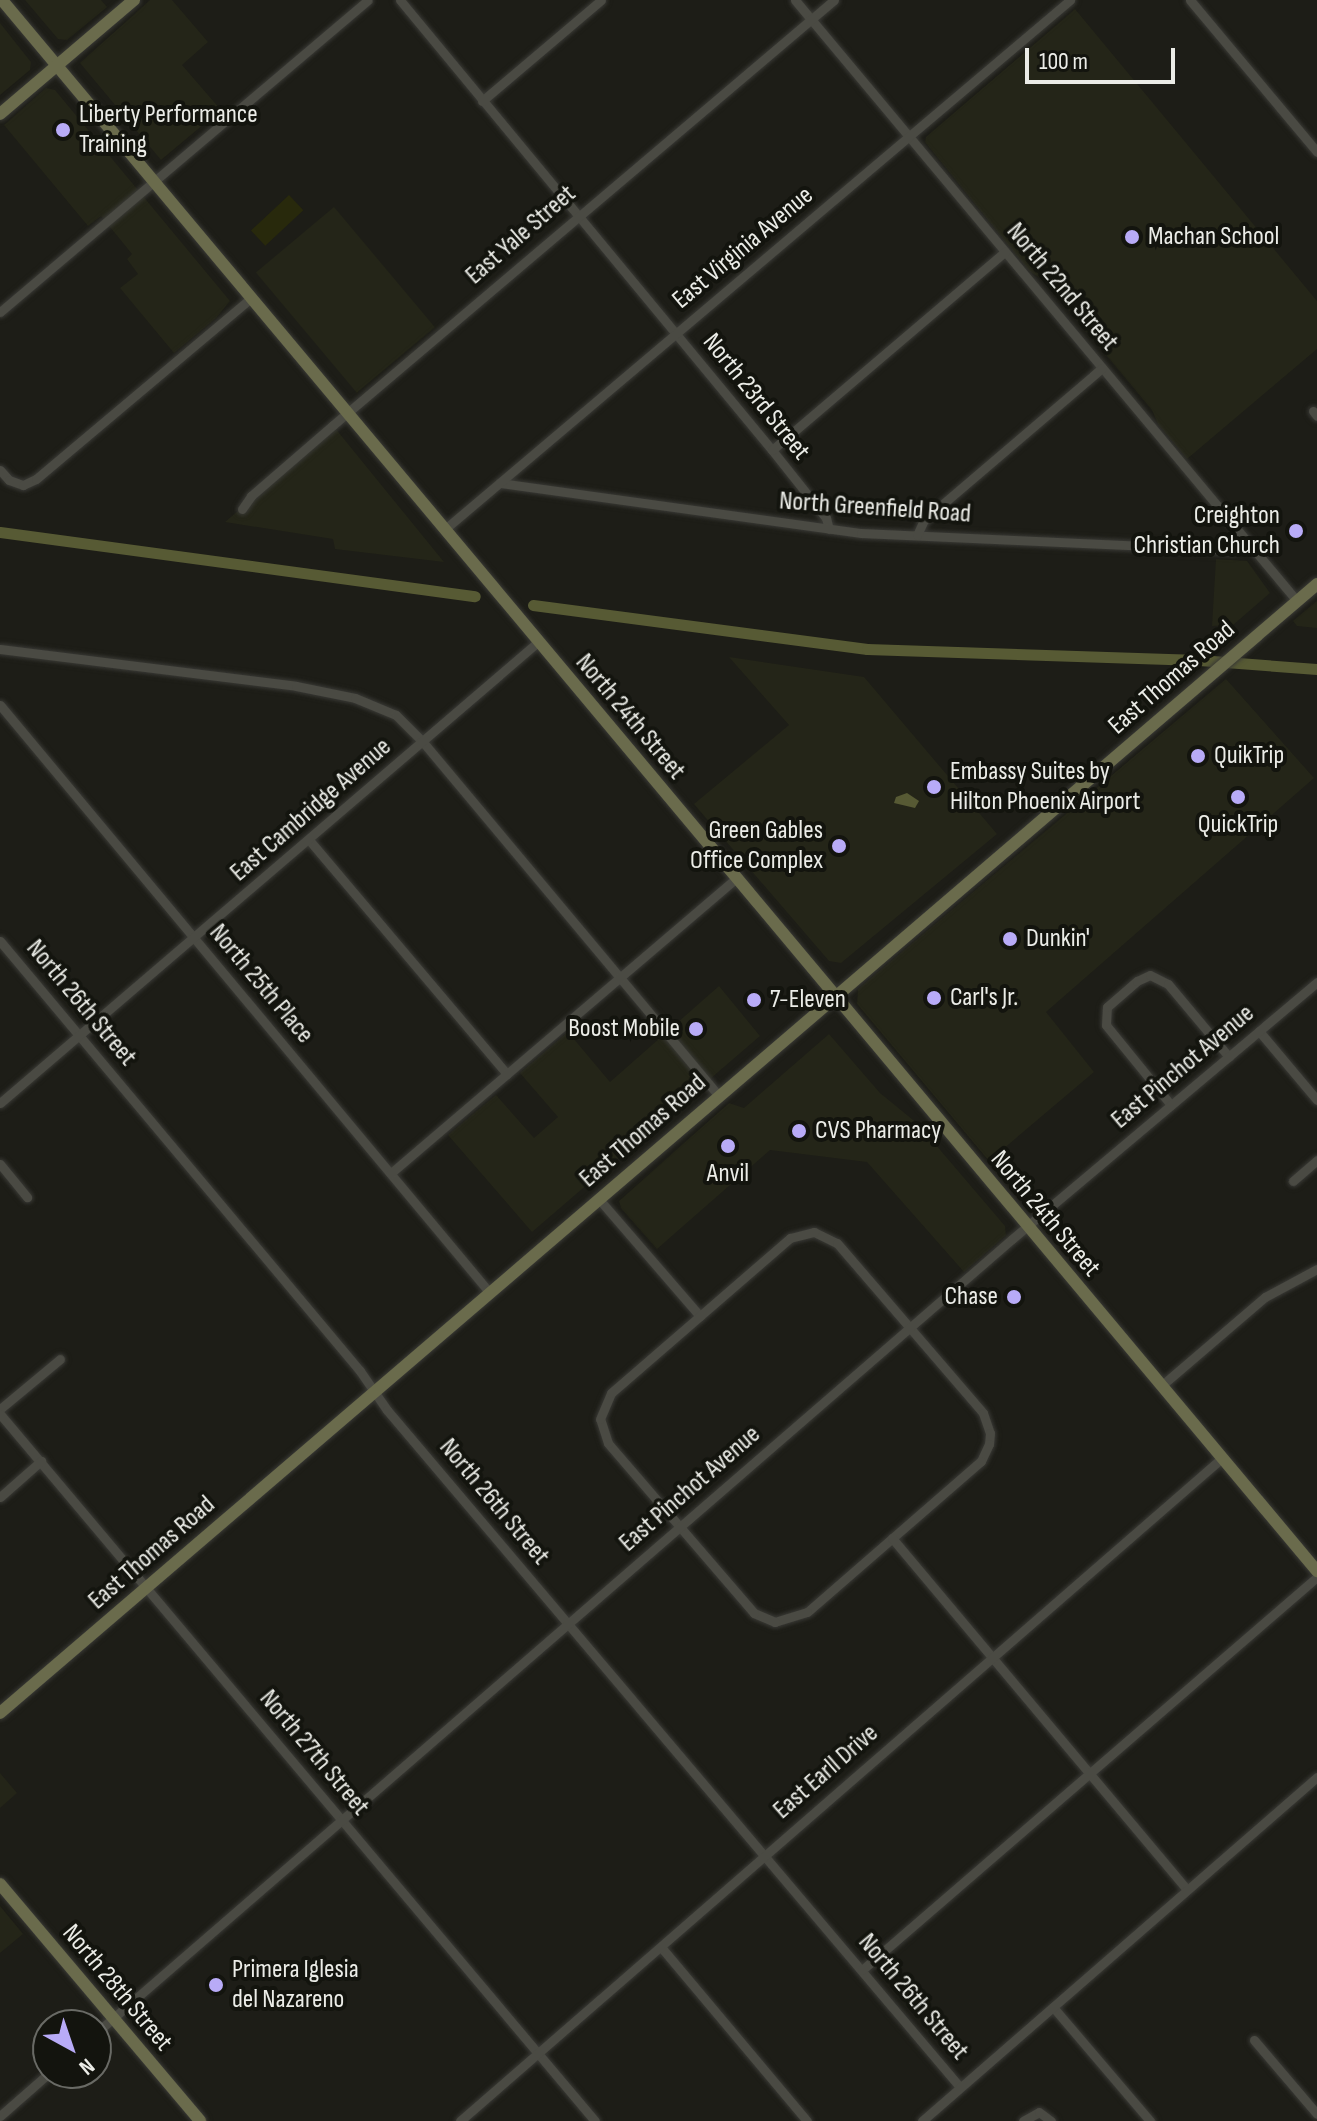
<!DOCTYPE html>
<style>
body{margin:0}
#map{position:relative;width:1317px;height:2121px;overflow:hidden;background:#1d1d17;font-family:"Sofia Sans Condensed",sans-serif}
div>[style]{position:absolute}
.built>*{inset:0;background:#242518;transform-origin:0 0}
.green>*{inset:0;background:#28290c;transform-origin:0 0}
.water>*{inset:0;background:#575a34}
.canal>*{height:11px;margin:-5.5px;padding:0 5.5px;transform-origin:5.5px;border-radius:5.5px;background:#575a34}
.roads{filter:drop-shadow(0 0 2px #393935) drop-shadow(0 0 2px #393935)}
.street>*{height:9px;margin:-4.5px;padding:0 4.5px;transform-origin:4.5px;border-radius:4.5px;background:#4a4a43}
.secondary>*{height:12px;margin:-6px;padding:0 6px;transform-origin:6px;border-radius:6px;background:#6a6b4c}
.dots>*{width:22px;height:22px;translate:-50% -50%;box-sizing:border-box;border:4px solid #13140e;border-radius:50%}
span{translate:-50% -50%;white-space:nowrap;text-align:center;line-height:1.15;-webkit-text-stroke:8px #13140e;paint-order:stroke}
.poi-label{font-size:26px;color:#ebece7}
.left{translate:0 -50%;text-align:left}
.right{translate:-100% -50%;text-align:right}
.street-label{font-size:26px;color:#ebece7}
.north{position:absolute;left:32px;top:2009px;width:80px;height:80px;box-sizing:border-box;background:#13140e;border:2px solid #696a65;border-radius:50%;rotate:140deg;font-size:22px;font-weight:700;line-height:32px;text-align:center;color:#ebece7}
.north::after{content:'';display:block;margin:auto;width:28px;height:36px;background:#b8abf7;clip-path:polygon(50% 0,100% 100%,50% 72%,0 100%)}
.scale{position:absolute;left:1025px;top:48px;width:150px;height:36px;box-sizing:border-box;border:4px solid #ebece7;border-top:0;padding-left:10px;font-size:24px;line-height:28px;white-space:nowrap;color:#ebece7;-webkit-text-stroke:6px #13140e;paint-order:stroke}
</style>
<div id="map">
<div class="built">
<i style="clip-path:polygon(25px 0,101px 0,107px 7px,67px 40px,58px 39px)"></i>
<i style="clip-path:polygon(150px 0,172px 0,208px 42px,182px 65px,221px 110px,161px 160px,80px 63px)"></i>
<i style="clip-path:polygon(1075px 9px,1317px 301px,1317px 349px,1187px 459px,1158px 424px,1152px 410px,1044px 280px,1030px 272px,925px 142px,926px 137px)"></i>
<i style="clip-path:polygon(0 23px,31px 62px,30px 70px,0 95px)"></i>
<i style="clip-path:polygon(46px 88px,55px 90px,230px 301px,216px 318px,174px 353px,120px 288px,138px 274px,127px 259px,132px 254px,101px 216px,88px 226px,4px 125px)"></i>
<i style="left:334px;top:207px;width:157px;height:102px;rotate:50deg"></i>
<i style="clip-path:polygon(335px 428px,444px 562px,335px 549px,333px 539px,225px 522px)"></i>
<i style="clip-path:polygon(1216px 559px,1247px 561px,1270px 593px,1233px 625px,1212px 626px)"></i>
<i style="clip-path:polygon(1317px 601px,1317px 628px,1297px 626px,1293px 621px)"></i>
<i style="clip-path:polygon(729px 657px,864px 677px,997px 834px,841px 963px,829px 961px,694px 804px,789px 725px)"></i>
<i style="clip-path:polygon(1226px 679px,1314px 778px,1046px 1012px,1094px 1072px,989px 1161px,857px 1004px,858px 989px)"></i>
<i style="clip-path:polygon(719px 986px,760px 1036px,532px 1232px,448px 1135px,496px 1095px,534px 1138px,558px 1117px,520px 1073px,568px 1032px,610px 1082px)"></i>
<i style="clip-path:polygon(829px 1034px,880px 1093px,918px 1124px,1005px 1226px,1006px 1235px,964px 1272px,867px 1162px,770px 1150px,657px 1249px,621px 1208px,619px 1201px,729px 1103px,744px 1108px)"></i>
<i style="clip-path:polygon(0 1773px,17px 1793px,0 1808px)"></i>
<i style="clip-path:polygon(0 1906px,23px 1934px,0 1953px)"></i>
</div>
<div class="green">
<i style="left:289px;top:195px;width:21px;height:52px;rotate:47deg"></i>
</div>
<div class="water">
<i style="clip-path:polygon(907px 793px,919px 801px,915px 808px,894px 803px,896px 797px)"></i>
</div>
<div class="canal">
<i style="left:0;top:532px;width:479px;rotate:7.7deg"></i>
<i style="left:533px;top:605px;width:337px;rotate:7.5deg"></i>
<i style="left:867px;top:649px;width:332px;rotate:1.9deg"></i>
<i style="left:1199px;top:660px;width:118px;rotate:4.4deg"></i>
</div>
<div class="roads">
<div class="street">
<i style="left:400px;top:0;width:584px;rotate:50.42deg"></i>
<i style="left:772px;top:450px;width:87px;rotate:51.5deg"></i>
<i style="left:826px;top:518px;width:11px;rotate:75deg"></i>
<i style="left:795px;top:0;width:783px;rotate:50.13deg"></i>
<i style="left:1190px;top:0;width:198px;rotate:50.1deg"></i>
<i style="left:482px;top:101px;width:156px;rotate:-40.3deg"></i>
<i style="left:0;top:312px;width:482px;rotate:-40.3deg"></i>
<i style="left:1313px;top:411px;width:6px;rotate:51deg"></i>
<i style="left:772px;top:450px;width:306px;rotate:-40.4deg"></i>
<i style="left:0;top:470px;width:13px;rotate:48deg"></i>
<i style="left:9px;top:480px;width:15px;rotate:20deg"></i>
<i style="left:23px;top:485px;width:14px;rotate:-25deg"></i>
<i style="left:36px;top:479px;width:282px;rotate:-40.1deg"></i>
<i style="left:500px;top:483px;width:364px;rotate:7.9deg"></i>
<i style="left:861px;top:533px;width:372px;rotate:2.6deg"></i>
<i style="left:1233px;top:550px;width:17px;rotate:-33deg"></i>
<i style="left:242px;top:509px;width:16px;rotate:-55deg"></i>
<i style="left:251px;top:496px;width:108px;rotate:-40.9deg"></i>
<i style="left:333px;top:425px;width:657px;rotate:-40.31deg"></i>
<i style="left:445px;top:529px;width:819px;rotate:-40.24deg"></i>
<i style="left:917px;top:535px;width:17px;rotate:-65deg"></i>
<i style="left:924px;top:520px;width:234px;rotate:-40.5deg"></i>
<i style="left:0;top:649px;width:298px;rotate:7.1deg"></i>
<i style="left:296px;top:686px;width:60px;rotate:11.5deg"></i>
<i style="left:355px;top:698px;width:44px;rotate:22.5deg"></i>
<i style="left:396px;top:715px;width:38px;rotate:45deg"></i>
<i style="left:423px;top:742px;width:460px;rotate:50.1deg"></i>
<i style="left:0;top:705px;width:764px;rotate:50.2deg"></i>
<i style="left:310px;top:841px;width:305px;rotate:49.8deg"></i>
<i style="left:0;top:941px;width:561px;rotate:50.06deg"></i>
<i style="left:360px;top:1371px;width:47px;rotate:55.3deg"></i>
<i style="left:387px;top:1410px;width:887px;rotate:49.76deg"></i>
<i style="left:1259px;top:1031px;width:90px;rotate:50deg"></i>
<i style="left:0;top:1103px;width:710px;rotate:-40.6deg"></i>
<i style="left:1171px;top:1105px;width:103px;rotate:-129.1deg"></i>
<i style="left:1106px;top:1025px;width:18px;rotate:-87deg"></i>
<i style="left:1107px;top:1007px;width:40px;rotate:-41deg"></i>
<i style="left:1137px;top:981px;width:14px;rotate:-25deg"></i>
<i style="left:1150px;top:975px;width:20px;rotate:27deg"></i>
<i style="left:1168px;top:984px;width:95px;rotate:50.1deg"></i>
<i style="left:0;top:1164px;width:43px;rotate:50.7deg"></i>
<i style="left:391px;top:1173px;width:453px;rotate:-40.5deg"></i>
<i style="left:1293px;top:1181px;width:32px;rotate:-41deg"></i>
<i style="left:598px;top:1198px;width:156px;rotate:49.2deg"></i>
<i style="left:814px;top:1232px;width:25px;rotate:26deg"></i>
<i style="left:837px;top:1243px;width:224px;rotate:49.3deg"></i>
<i style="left:983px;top:1413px;width:21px;rotate:71deg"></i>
<i style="left:990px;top:1433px;width:11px;rotate:95deg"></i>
<i style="left:989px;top:1444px;width:19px;rotate:115deg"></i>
<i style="left:981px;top:1461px;width:230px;rotate:139deg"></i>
<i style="left:807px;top:1612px;width:34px;rotate:163deg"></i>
<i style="left:775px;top:1622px;width:23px;rotate:-157deg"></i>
<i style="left:754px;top:1613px;width:224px;rotate:-130.7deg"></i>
<i style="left:608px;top:1443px;width:25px;rotate:-108deg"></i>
<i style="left:600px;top:1419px;width:28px;rotate:-67deg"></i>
<i style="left:611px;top:1393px;width:237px;rotate:-40.9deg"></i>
<i style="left:790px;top:1238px;width:25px;rotate:-14deg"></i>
<i style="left:1161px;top:1386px;width:137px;rotate:-40.6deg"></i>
<i style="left:1265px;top:1297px;width:59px;rotate:-28.3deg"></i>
<i style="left:0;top:1409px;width:78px;rotate:-39.8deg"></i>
<i style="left:0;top:1414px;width:924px;rotate:49.92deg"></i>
<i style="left:0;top:1497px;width:55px;rotate:-41.3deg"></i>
<i style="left:892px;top:1538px;width:459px;rotate:50deg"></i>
<i style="left:661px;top:1947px;width:227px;rotate:50deg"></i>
<i style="left:862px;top:1970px;width:601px;rotate:-40.82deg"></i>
<i style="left:1053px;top:2007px;width:150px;rotate:49.6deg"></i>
<i style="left:96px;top:2033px;width:1212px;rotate:-40.92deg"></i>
<i style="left:1012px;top:1239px;width:399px;rotate:-40.1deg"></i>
<i style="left:1254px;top:2040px;width:97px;rotate:49.6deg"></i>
<i style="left:0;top:2116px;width:65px;rotate:-41.3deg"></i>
<i style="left:460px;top:2121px;width:1010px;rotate:-41.03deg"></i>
<i style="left:922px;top:2121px;width:524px;rotate:-41.05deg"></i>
<i style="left:1023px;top:2121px;width:18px;rotate:-29deg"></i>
<i style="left:1039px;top:2112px;width:15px;rotate:37deg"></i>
</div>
<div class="secondary">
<i style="left:2px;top:0;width:2049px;rotate:50.07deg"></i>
<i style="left:0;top:114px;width:176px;rotate:-40.4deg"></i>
<i style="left:0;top:1713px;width:1735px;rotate:-40.6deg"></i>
<i style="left:0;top:1884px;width:310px;rotate:49.8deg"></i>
</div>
</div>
<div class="dots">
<i style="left:63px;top:130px;background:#b8abf7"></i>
<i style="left:1132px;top:237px;background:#b8abf7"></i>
<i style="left:1296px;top:531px;background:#b8abf7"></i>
<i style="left:1198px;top:756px;background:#b8abf7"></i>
<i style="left:934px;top:787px;background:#b8abf7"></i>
<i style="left:1238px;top:797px;background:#b8abf7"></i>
<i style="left:839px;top:846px;background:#b8abf7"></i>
<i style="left:1010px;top:939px;background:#b8abf7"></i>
<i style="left:934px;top:998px;background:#b8abf7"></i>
<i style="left:754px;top:1000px;background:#b8abf7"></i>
<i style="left:696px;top:1029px;background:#b8abf7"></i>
<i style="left:799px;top:1131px;background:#b8abf7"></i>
<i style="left:728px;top:1146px;background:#b8abf7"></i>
<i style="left:1014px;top:1297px;background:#b8abf7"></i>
<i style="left:216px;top:1985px;background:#b8abf7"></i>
</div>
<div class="poi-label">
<span class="left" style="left:79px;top:130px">Liberty Performance<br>Training</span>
<span class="left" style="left:1148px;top:237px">Machan School</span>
<span class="right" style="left:1280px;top:531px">Creighton<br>Christian Church</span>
<span class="left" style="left:1214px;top:756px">QuikTrip</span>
<span class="left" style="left:950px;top:787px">Embassy Suites by<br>Hilton Phoenix Airport</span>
<span style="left:1238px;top:825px">QuickTrip</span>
<span class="right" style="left:823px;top:846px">Green Gables<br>Office Complex</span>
<span class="left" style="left:1026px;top:939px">Dunkin'</span>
<span class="left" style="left:950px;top:998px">Carl's Jr.</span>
<span class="left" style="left:770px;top:1000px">7-Eleven</span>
<span class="right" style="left:680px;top:1029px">Boost Mobile</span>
<span class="left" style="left:815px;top:1131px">CVS Pharmacy</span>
<span style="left:728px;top:1174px">Anvil</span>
<span class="right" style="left:998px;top:1297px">Chase</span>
<span class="left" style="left:232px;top:1985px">Primera Iglesia<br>del Nazareno</span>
</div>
<div class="street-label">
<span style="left:521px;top:235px;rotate:-41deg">East Yale Street</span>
<span style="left:743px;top:248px;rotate:-40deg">East Virginia Avenue</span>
<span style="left:1062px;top:287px;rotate:50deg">North 22nd Street</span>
<span style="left:756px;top:397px;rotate:51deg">North 23rd Street</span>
<span style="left:875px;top:508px;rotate:4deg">North Greenfield Road</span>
<span style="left:1172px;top:678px;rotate:-41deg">East Thomas Road</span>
<span style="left:630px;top:717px;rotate:50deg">North 24th Street</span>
<span style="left:311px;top:810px;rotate:-41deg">East Cambridge Avenue</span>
<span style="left:261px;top:984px;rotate:50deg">North 25th Place</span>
<span style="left:81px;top:1003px;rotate:50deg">North 26th Street</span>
<span style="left:1183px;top:1067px;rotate:-40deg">East Pinchot Avenue</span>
<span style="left:643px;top:1131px;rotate:-41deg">East Thomas Road</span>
<span style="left:1045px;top:1214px;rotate:50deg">North 24th Street</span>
<span style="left:690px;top:1489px;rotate:-41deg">East Pinchot Avenue</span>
<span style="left:494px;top:1502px;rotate:50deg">North 26th Street</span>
<span style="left:152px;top:1553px;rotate:-41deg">East Thomas Road</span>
<span style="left:314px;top:1753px;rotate:50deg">North 27th Street</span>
<span style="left:826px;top:1772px;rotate:-41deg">East Earll Drive</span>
<span style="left:117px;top:1988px;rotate:50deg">North 28th Street</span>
<span style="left:913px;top:1997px;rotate:50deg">North 26th Street</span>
</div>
<div class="north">N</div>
<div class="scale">100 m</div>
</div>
